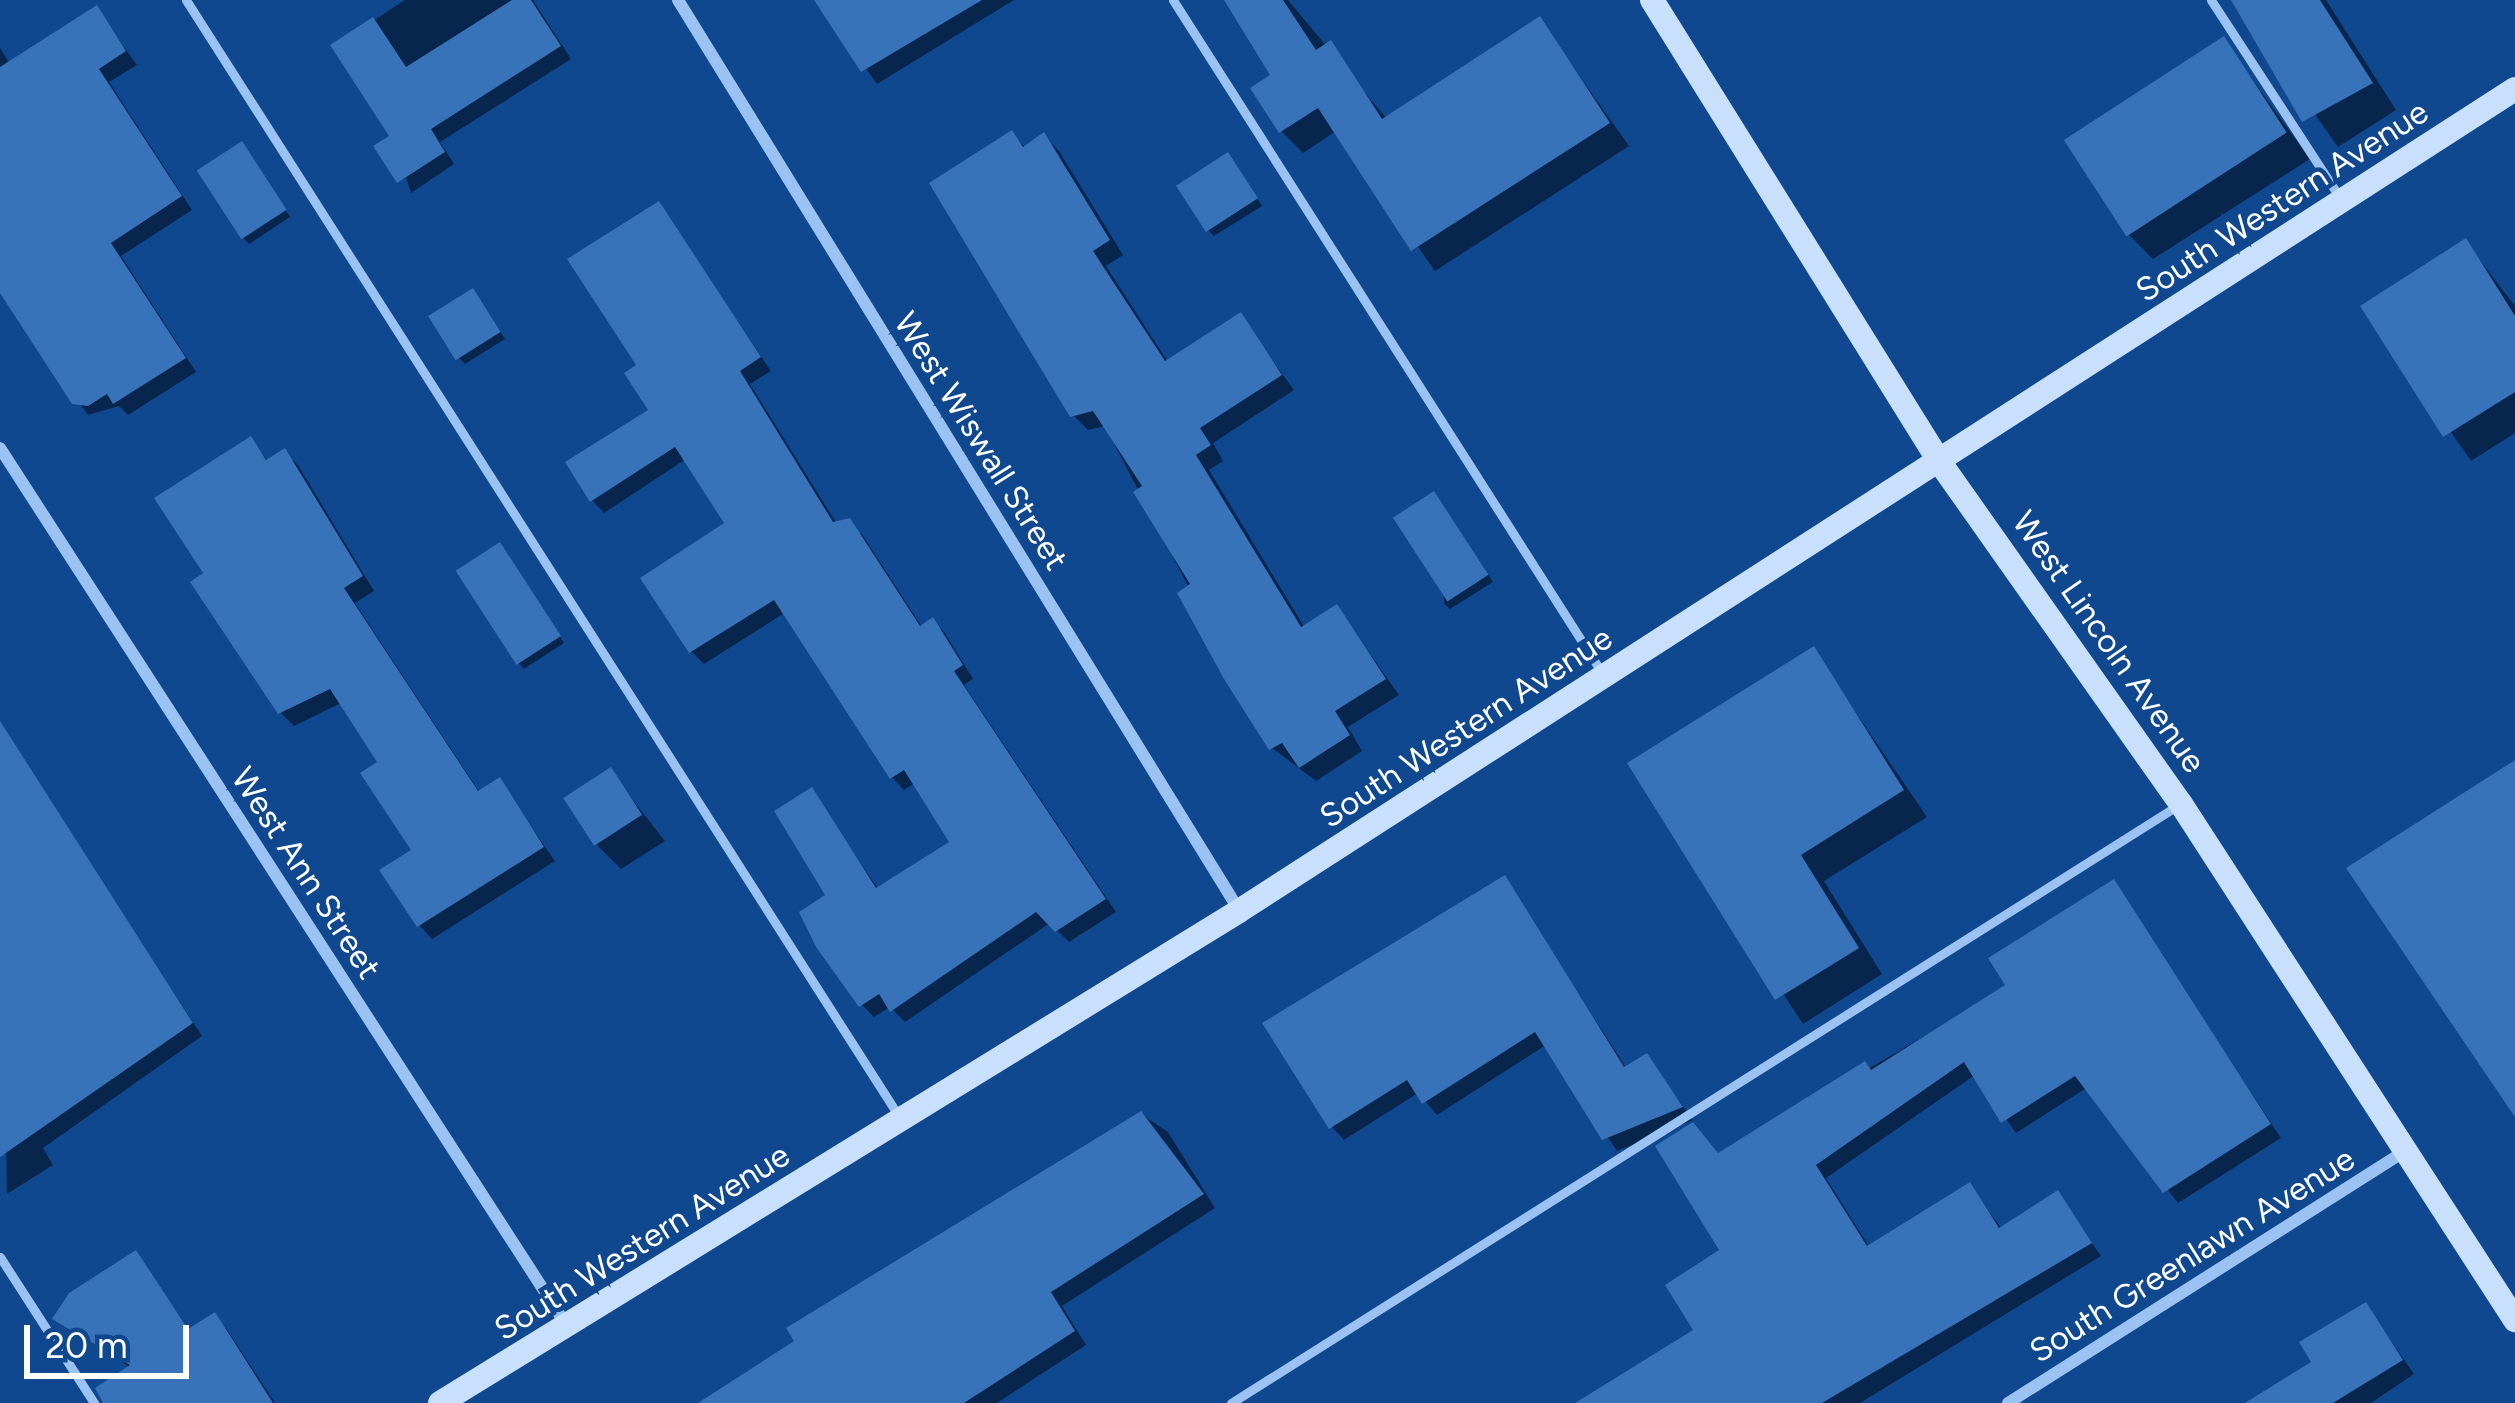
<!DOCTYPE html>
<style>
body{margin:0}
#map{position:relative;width:2515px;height:1403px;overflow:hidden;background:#104890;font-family:Figtree,sans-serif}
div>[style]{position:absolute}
.shadow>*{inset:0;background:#0007}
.building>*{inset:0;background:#3872b9;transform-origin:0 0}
.service>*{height:9px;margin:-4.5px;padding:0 4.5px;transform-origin:4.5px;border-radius:4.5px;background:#9ac2f3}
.minor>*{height:12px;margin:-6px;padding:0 6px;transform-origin:6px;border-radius:6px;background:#9ac2f3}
.secondary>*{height:24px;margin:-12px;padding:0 12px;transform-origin:12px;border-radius:12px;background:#c9e0fd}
span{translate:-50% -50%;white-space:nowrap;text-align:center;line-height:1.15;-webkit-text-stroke:9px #104890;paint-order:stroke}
.street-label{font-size:33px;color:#fff}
.scale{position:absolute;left:24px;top:1325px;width:165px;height:54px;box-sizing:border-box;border:6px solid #fff;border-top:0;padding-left:15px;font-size:36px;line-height:42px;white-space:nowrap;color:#fff;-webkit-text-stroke:9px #104890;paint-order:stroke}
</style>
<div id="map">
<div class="shadow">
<i style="clip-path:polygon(405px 0,533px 0,571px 59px,440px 142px,454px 164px,411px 193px,393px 137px,334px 46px)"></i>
<i style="clip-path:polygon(818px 0,1014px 0,877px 84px)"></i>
<i style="clip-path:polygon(1229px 0,1288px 0,1387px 119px,1540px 20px,1629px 146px,1435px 271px,1336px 131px,1303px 153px,1281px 131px,1274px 75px)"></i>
<i style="clip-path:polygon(2235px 0,2326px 0,2396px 110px,2338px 147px)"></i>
<i style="clip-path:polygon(97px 9px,137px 65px,109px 82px,192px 210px,121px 256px,196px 372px,128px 415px,119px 406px,88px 415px,0 290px,0 48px,10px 64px)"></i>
<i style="clip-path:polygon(2223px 39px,2310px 159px,2153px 259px,2127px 233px)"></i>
<i style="clip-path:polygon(1011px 134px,1026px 148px,1044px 136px,1059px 151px,1123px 255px,1106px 266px,1168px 362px,1240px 315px,1294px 390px,1213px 443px,1223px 461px,1209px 470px,1305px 628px,1337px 607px,1399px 695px,1348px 727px,1362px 751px,1316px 781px,1272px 748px,1105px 426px,1088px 430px,1073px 415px)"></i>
<i style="clip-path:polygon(247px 151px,290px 217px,249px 244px,243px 238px)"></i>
<i style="clip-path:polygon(1234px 162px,1262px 206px,1214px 236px,1208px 230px)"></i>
<i style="clip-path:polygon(659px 205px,771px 371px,750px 384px,837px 524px,862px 534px,922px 627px,933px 621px,945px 633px,973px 679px,964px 685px,1116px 912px,1069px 942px,1050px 923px,905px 1022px,890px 1007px,874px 1017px,862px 1005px,811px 791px,879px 890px,953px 843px,915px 783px,904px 790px,892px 777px,786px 612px,704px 664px,691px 651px,728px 524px,686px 459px,604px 513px,592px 500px,652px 411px,640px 366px)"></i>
<i style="clip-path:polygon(2466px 242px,2515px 306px,2515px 433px,2471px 461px,2364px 307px)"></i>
<i style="clip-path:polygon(478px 298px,505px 339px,465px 364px,459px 358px)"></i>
<i style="clip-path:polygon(250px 440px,269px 462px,284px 452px,298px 465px,374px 591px,355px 603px,480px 793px,499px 781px,555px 861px,432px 939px,419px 925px,415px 851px,381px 763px,341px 703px,294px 726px,280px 712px,207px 574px)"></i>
<i style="clip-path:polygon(1440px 501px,1493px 582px,1450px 609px,1444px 603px)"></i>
<i style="clip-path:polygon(506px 552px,564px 643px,524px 669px,518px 662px)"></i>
<i style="clip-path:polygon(1813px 650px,1927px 817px,1824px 881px,1882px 974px,1803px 1024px,1631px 764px)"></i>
<i style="clip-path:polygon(16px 751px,202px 1036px,43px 1148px,53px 1165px,7px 1194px,0 760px)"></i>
<i style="clip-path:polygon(610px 771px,665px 841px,621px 869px,596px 844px)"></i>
<i style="clip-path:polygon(1504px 879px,1627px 1069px,1647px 1056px,1693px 1120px,1617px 1151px,1546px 1045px,1437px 1115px,1418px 1093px,1344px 1140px,1332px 1127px)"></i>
<i style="clip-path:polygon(2113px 883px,2281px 1138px,2178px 1203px,2088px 1087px,2016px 1133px,1975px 1075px,1826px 1178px,1870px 1248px,1970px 1186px,2002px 1229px,2058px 1194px,2101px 1256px,1860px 1403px,1599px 1403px,1697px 1331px,1723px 1251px,1719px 1156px,2010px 986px)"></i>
<i style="clip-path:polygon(1141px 1114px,1168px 1132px,1215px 1208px,1062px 1306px,1086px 1345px,997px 1403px,704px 1403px)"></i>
<i style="clip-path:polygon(136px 1253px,190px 1331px,215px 1316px,226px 1328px,275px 1403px,108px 1403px,131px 1368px,56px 1319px)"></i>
<i style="clip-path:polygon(2366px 1305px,2414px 1374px,2371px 1403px,2251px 1403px,2315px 1363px)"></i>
</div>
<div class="building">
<i style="clip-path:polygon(512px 0,531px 0,561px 46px,431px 129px,445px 152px,397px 183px,373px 146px,389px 136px,330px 45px,373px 17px,406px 67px)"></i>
<i style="clip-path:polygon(814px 0,982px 0,861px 72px)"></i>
<i style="clip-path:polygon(1224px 0,1283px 0,1316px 50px,1331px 40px,1382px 119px,1540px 16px,1610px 123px,1411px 251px,1318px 108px,1279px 133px,1250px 88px,1270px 75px)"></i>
<i style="clip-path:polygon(2231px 0,2320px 0,2373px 83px,2302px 122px)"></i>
<i style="clip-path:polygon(97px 5px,126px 51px,99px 69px,182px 196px,111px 243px,186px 358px,113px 404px,107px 394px,88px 406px,72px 404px,0 293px,0 67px)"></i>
<i style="left:2224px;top:36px;width:115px;height:191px;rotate:57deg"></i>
<i style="clip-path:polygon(1012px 130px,1023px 147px,1044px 132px,1110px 240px,1093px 251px,1165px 361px,1241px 312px,1282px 375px,1200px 428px,1211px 445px,1196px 455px,1301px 627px,1337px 604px,1386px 679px,1335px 711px,1350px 735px,1299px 768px,1282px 743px,1269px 750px,1224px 679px,1177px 593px,1190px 584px,1133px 492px,1142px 486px,1093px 411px,1070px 417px,929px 183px)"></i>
<i style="left:242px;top:141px;width:82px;height:54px;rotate:57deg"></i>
<i style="left:1228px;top:152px;width:55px;height:62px;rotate:57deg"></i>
<i style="clip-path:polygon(659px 201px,761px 357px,740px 371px,833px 522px,850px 518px,920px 626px,933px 617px,963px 665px,954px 671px,1106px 899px,1055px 932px,1036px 912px,890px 1012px,879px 994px,859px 1007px,816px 947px,799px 912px,825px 895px,774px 811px,812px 787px,876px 888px,949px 842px,904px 770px,890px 779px,774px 600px,689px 653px,640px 578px,724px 523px,675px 447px,590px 502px,565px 462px,648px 410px,624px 373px,636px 365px,567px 259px)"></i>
<i style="clip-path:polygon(2466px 238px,2515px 316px,2515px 392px,2443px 437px,2360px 306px)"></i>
<i style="left:473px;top:288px;width:52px;height:53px;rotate:58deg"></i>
<i style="clip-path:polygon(251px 436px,266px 460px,285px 448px,363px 576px,344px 588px,478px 791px,500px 777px,544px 847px,417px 927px,379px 870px,411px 850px,360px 773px,377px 762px,330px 689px,278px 714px,190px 582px,203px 573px,154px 498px)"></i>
<i style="left:1434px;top:491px;width:100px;height:49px;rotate:57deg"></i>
<i style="left:500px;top:542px;width:112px;height:53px;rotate:57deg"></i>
<i style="clip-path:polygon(1814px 646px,1904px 790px,1801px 855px,1859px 948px,1775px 1000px,1627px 763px)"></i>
<i style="clip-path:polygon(0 721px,193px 1023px,0 1157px)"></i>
<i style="clip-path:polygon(2515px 760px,2515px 1117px,2346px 868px)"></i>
<i style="left:611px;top:767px;width:57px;height:57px;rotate:57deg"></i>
<i style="clip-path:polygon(1505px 875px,1624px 1067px,1647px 1053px,1683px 1107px,1602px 1140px,1535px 1032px,1422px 1104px,1407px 1080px,1329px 1129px,1262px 1023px)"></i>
<i style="clip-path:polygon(2114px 879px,2271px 1124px,2163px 1193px,2075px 1076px,2001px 1123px,1964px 1062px,1816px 1165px,1867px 1246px,1970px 1182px,1999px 1228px,2058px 1190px,2092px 1243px,1822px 1403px,1575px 1403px,1693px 1330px,1665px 1285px,1719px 1250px,1655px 1146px,1693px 1122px,1718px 1153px,1865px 1061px,1871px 1070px,2005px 985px,1988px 958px)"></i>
<i style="clip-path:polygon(1141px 1111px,1204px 1194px,1051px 1292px,1075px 1331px,964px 1403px,698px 1403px,794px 1341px,786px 1328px)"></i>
<i style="clip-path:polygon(136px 1250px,188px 1329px,215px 1312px,273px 1403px,103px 1403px,95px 1388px,130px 1365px,52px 1319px,69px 1293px)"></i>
<i style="clip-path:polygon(2366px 1302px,2403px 1360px,2333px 1403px,2245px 1403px,2311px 1362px,2299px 1342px)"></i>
</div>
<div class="service">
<i style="left:186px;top:0;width:1327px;rotate:57.44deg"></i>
<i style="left:1173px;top:0;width:798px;rotate:57.48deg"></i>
<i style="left:2211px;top:0;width:234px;rotate:56.9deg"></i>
<i style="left:0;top:1257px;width:174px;rotate:57.2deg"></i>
<i style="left:1231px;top:1403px;width:1119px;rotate:-32.26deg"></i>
</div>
<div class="minor">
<i style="left:678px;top:0;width:1069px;rotate:58.35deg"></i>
<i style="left:0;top:448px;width:1045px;rotate:57.15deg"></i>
<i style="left:2008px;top:1403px;width:470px;rotate:-32.4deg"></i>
</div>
<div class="secondary">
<i style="left:1652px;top:0;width:547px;rotate:58.08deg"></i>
<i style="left:1941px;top:464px;width:416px;rotate:54.8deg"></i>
<i style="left:2181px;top:804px;width:615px;rotate:57.09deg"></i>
<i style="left:440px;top:1403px;width:938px;rotate:-31.62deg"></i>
<i style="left:1239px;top:911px;width:1518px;rotate:-32.79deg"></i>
</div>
<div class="street-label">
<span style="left:2282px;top:201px;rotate:-33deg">South Western Avenue</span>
<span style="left:981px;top:441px;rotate:58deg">West Wiswall Street</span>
<span style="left:2109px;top:642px;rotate:55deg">West Lincoln Avenue</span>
<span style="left:1466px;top:727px;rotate:-33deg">South Western Avenue</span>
<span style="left:306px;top:873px;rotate:57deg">West Ann Street</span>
<span style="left:642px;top:1242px;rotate:-32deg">South Western Avenue</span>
<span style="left:2192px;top:1255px;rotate:-32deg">South Greenlawn Avenue</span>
</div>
<div class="scale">20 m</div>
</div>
